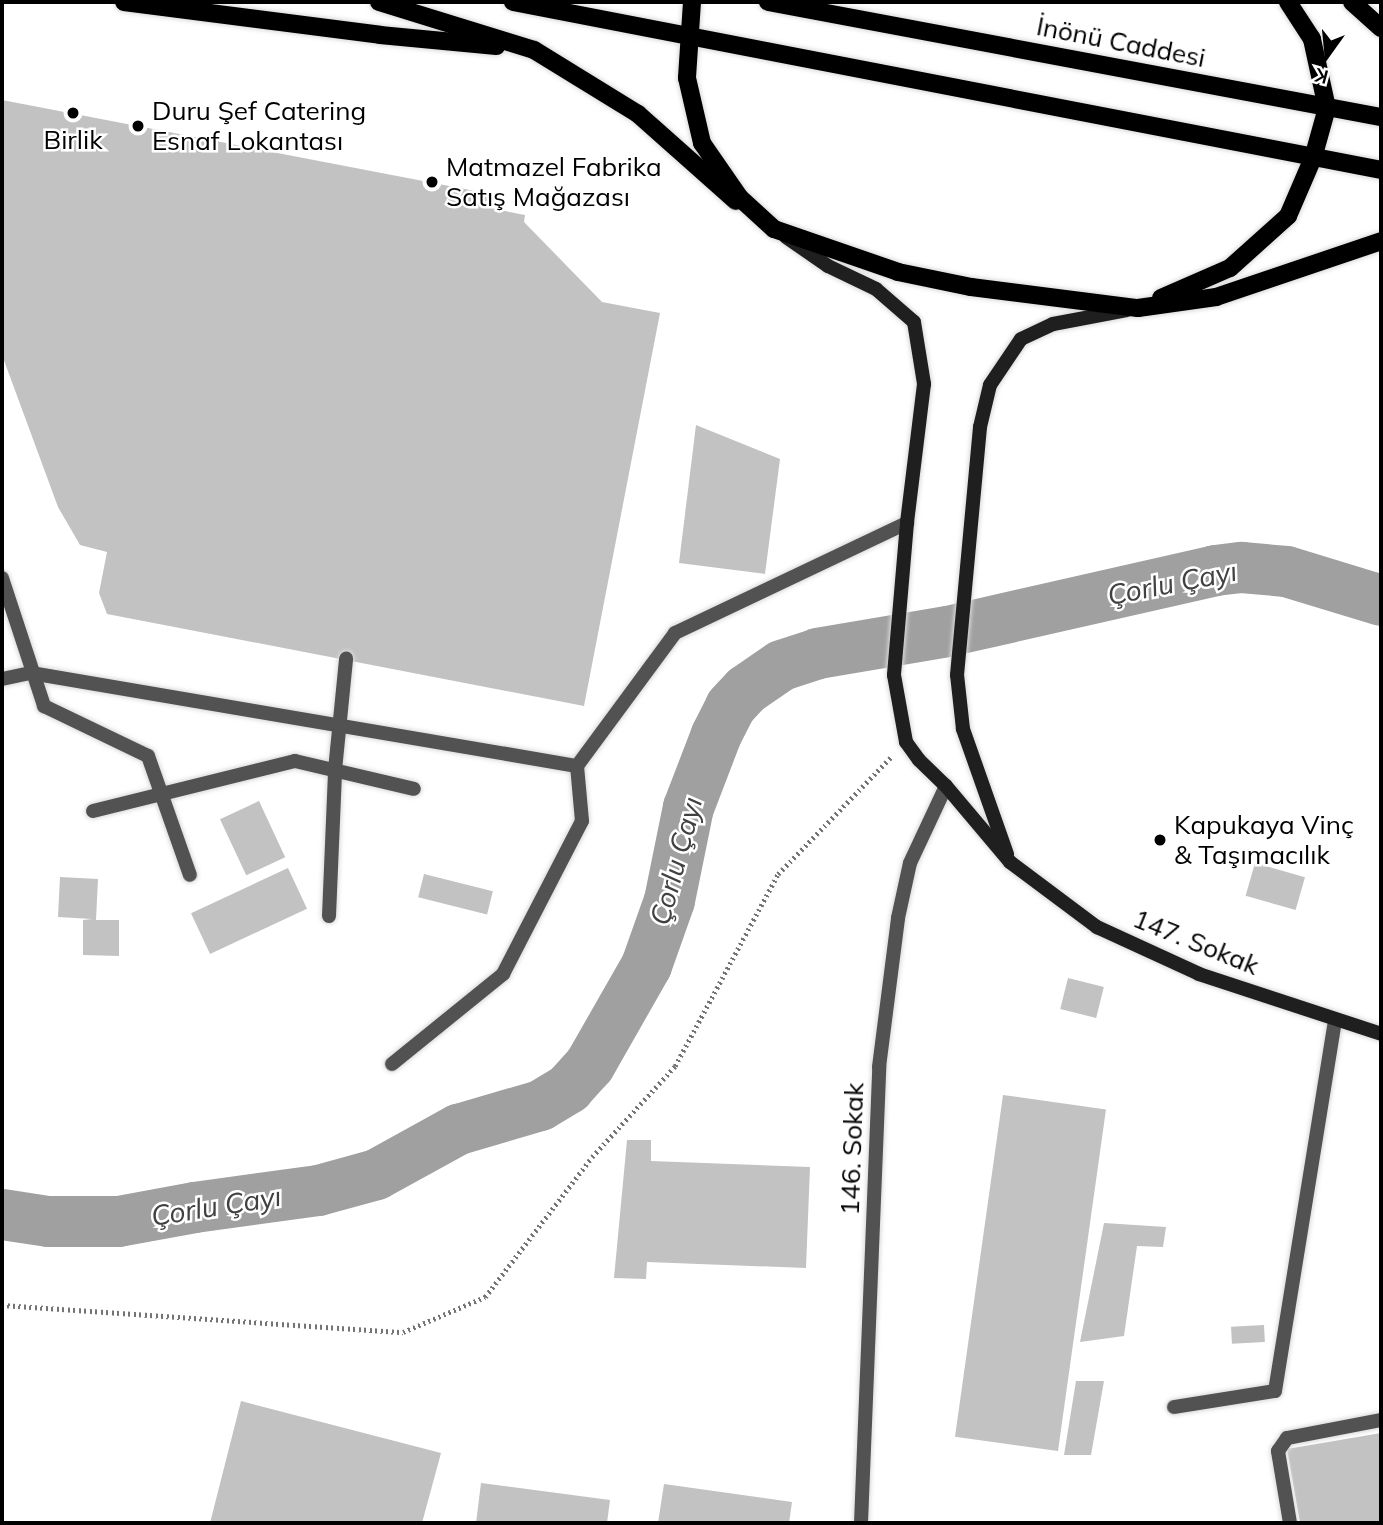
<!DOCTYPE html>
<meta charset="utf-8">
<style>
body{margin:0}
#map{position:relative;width:1383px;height:1525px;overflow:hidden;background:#fff;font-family:Mulish,sans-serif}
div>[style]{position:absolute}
.river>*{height:51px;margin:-25.5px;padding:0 25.5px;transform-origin:25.5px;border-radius:25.5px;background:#a0a0a0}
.building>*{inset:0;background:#c2c2c2;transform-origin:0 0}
.path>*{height:4.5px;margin-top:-2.25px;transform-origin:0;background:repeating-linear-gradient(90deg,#747474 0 2px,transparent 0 5.5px)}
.roads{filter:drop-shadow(0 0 2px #dbdbdb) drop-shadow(0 0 2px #dbdbdb)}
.lane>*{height:14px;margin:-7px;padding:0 7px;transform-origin:7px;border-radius:7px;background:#525252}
.street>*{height:14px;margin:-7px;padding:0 7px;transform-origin:7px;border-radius:7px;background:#525252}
.secondary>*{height:14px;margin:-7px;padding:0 7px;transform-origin:7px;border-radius:7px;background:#1f1f1f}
.primary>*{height:18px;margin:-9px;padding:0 9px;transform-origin:9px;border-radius:9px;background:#000}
.dots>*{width:19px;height:19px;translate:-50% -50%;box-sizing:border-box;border:4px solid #fff;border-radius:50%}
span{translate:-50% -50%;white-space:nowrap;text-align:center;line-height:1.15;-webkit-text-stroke:5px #fff;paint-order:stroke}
.street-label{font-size:26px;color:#000}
.poi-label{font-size:26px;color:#000}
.left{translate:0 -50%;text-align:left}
.water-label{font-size:28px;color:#414141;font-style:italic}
.frame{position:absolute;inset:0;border:4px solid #000;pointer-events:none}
.north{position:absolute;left:1292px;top:21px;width:70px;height:70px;-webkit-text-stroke:5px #fff;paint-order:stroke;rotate:195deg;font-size:19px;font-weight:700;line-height:28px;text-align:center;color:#000}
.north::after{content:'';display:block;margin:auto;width:24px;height:32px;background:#000;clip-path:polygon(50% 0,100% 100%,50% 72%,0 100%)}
</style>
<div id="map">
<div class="river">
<i style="left:2px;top:1214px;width:47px;rotate:8.7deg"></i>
<i style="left:48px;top:1221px;width:70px"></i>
<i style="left:118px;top:1221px;width:77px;rotate:-10.4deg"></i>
<i style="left:194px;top:1207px;width:125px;rotate:-7.8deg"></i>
<i style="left:318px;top:1190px;width:60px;rotate:-15.4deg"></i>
<i style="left:376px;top:1174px;width:94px;rotate:-28.8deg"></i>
<i style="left:458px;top:1129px;width:85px;rotate:-16.3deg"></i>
<i style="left:540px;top:1105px;width:33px;rotate:-31deg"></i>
<i style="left:568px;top:1088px;width:31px;rotate:-48deg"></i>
<i style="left:589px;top:1065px;width:115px;rotate:-60.3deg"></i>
<i style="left:646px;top:965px;width:69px;rotate:-70.5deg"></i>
<i style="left:669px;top:900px;width:95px;rotate:-78.5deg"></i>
<i style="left:688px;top:807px;width:78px;rotate:-69deg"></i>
<i style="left:716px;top:734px;width:31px;rotate:-63deg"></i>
<i style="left:730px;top:706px;width:23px;rotate:-47deg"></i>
<i style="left:746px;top:689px;width:42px;rotate:-34.4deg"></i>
<i style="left:781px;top:665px;width:38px;rotate:-18deg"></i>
<i style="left:817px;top:653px;width:132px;rotate:-9.6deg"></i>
<i style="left:947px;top:631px;width:275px;rotate:-12.8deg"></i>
<i style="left:1215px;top:570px;width:26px;rotate:-7deg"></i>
<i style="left:1241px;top:567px;width:45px;rotate:5.1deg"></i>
<i style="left:1286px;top:571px;width:99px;rotate:17deg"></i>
</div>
<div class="building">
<i style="clip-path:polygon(2px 100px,496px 195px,494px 209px,525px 215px,524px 222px,602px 302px,660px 313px,584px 706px,107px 614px,99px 593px,107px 552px,80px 545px,58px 507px,2px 355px)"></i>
<i style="clip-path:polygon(696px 425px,780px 459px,765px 574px,679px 563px)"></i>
<i style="left:259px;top:801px;width:62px;height:43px;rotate:65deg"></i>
<i style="left:1255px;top:863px;width:52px;height:34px;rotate:16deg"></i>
<i style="left:288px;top:868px;width:45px;height:107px;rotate:65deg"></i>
<i style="left:424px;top:874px;width:71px;height:24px;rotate:14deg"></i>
<i style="clip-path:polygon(60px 877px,98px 879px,96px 920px,119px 920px,119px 956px,83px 955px,83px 920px,92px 919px,58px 917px)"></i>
<i style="left:1068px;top:978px;width:37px;height:32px;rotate:14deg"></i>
<i style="left:1003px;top:1095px;width:104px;height:345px;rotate:8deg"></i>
<i style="clip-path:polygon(627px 1140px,651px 1140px,651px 1161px,810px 1167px,806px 1268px,647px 1262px,646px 1279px,614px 1278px)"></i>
<i style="clip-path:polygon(1104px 1223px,1166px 1227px,1163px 1247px,1137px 1246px,1124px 1336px,1080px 1342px)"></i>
<i style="left:1264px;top:1325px;width:17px;height:33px;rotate:87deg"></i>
<i style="clip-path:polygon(1076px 1381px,1104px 1381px,1091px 1455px,1064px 1455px)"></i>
<i style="clip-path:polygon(241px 1401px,441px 1453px,422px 1523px,210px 1523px)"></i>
<i style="clip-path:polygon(1381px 1433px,1381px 1523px,1300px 1523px,1287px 1449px)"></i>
<i style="clip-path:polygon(481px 1483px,610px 1500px,607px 1523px,476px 1523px)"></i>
<i style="clip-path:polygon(664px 1484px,792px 1502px,789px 1523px,658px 1523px)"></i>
</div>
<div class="path">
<i style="left:2px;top:1305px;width:402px;rotate:3.9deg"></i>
<i style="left:403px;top:1332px;width:89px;rotate:-23.1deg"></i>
<i style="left:485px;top:1297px;width:176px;rotate:-52.6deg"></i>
<i style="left:592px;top:1157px;width:123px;rotate:-47.6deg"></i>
<i style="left:675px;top:1066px;width:218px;rotate:-61.8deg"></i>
<i style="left:778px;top:874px;width:163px;rotate:-46deg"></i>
</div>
<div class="roads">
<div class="lane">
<i style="left:2px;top:578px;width:135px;rotate:71.8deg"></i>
<i style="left:44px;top:706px;width:115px;rotate:25.7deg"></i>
<i style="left:148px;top:756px;width:126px;rotate:70.6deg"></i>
<i style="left:31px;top:673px;width:554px;rotate:9.67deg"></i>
<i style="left:577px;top:766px;width:165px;rotate:-53.6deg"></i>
<i style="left:675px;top:633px;width:257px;rotate:-25.4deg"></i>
<i style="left:93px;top:811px;width:208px;rotate:-13.9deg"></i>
<i style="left:295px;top:761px;width:122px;rotate:13.2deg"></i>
<i style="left:329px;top:916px;width:146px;rotate:-87.6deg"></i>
<i style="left:335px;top:770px;width:112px;rotate:-84.3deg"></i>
<i style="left:392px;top:1064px;width:143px;rotate:-39deg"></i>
<i style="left:503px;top:974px;width:172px;rotate:-62.7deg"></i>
<i style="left:582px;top:821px;width:55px;rotate:-95.2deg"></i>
<i style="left:1174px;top:1407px;width:102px;rotate:-9deg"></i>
<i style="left:1275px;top:1391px;width:375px;rotate:-80.8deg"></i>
<i style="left:1290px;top:1523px;width:73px;rotate:-99.5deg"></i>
<i style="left:1278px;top:1451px;width:16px;rotate:-55deg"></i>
<i style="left:1287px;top:1438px;width:96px;rotate:-10.8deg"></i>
</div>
<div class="street">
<i style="left:2px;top:679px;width:30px;rotate:-12deg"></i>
<i style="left:861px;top:1523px;width:456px;rotate:-87.7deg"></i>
<i style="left:879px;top:1067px;width:150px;rotate:-82.7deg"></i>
<i style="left:898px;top:918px;width:56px;rotate:-77.7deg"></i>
<i style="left:910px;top:863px;width:85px;rotate:-64.9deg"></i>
</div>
<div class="secondary">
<i style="left:786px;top:237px;width:51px;rotate:34.6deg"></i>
<i style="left:828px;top:266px;width:53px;rotate:25.6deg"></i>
<i style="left:876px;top:289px;width:50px;rotate:41deg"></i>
<i style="left:914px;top:322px;width:63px;rotate:80.8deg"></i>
<i style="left:924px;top:384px;width:140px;rotate:97deg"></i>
<i style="left:907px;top:523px;width:153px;rotate:94.9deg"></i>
<i style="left:894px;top:675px;width:68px;rotate:79.8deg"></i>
<i style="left:906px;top:742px;width:22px;rotate:54deg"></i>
<i style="left:919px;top:760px;width:37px;rotate:44deg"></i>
<i style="left:946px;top:786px;width:99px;rotate:49.9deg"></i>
<i style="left:1010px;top:862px;width:109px;rotate:36.8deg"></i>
<i style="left:1097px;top:927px;width:112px;rotate:24.7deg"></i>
<i style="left:1199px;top:974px;width:192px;rotate:18.2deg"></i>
<i style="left:1007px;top:854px;width:133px;rotate:-109.4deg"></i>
<i style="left:963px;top:729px;width:54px;rotate:-96.3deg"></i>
<i style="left:957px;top:675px;width:249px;rotate:-84.7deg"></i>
<i style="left:980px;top:427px;width:43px;rotate:-76.6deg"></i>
<i style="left:990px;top:385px;width:55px;rotate:-56deg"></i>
<i style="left:1021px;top:339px;width:35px;rotate:-25deg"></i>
<i style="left:1053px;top:324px;width:75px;rotate:-10.7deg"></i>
</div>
<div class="primary">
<i style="left:124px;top:2px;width:258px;rotate:7.3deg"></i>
<i style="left:380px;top:35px;width:117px;rotate:5.4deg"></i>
<i style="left:379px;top:2px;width:162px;rotate:17.2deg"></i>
<i style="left:534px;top:50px;width:122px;rotate:31.6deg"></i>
<i style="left:638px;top:114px;width:131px;rotate:41.6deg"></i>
<i style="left:513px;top:2px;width:884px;rotate:10.95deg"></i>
<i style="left:692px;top:2px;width:76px;rotate:93.8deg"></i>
<i style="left:687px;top:78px;width:67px;rotate:77deg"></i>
<i style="left:702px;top:143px;width:67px;rotate:55.4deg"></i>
<i style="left:740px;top:198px;width:46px;rotate:42.4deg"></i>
<i style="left:774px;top:229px;width:131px;rotate:19.1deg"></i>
<i style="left:898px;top:272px;width:75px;rotate:11.6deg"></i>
<i style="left:971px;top:287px;width:168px;rotate:7.2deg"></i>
<i style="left:1138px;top:308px;width:79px;rotate:-8deg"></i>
<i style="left:1216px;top:297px;width:174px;rotate:-18.7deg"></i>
<i style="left:768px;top:2px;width:624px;rotate:10.63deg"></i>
<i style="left:1352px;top:2px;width:39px;rotate:42deg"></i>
<i style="left:1161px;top:298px;width:75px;rotate:-23.5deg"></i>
<i style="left:1230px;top:268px;width:78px;rotate:-41.9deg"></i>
<i style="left:1288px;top:216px;width:63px;rotate:-66.7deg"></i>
<i style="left:1313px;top:158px;width:52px;rotate:-74.4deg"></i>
<i style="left:1327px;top:108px;width:71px;rotate:-102.3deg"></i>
<i style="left:1312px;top:39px;width:44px;rotate:-123deg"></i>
</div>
</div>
<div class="dots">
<i style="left:73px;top:113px;background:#000"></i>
<i style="left:138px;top:126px;background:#000"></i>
<i style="left:432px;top:182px;background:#000"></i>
<i style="left:1160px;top:840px;background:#000"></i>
</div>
<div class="street-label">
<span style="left:1121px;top:42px;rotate:11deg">İnönü Caddesi</span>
<span style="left:1196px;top:942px;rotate:22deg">147. Sokak</span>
<span style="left:852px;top:1149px;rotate:-88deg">146. Sokak</span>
</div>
<div class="poi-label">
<span class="left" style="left:152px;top:126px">Duru Şef Catering<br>Esnaf Lokantası</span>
<span style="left:73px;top:140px">Birlik</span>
<span class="left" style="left:446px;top:182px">Matmazel Fabrika<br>Satış Mağazası</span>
<span class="left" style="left:1174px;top:840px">Kapukaya Vinç<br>&amp; Taşımacılık</span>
</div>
<div class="water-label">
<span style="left:1172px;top:583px;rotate:-11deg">Çorlu Çayı</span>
<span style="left:676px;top:861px;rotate:-75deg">Çorlu Çayı</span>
<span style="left:216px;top:1206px;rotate:-9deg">Çorlu Çayı</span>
</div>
<div class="frame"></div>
<div class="north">K</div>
</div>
